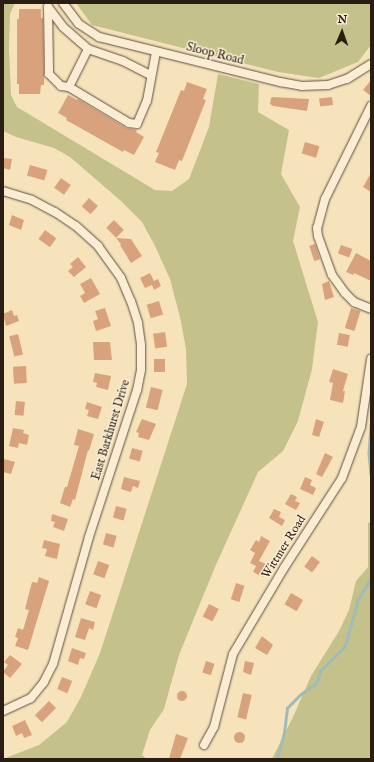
<!DOCTYPE html>
<style>
body{margin:0}
#map{position:relative;width:374px;height:762px;overflow:hidden;background:#f7e3bb;font-family:"IM FELL English",serif}
div>[style]{position:absolute}
.green>*{inset:0;background:#c5c18b}
.stream>*{height:2.5px;margin:-1.25px;padding:0 1.25px;transform-origin:1.25px;border-radius:1.25px;background:#a0bcb9}
.building>*{inset:0;background:#d8a37c;transform-origin:0 0}
.round{border-radius:50%}
.roads{filter:drop-shadow(0 0 1px #5d4e3e) drop-shadow(0 0 1px #5d4e3e)}
.minor>*{height:8px;margin:-4px;padding:0 4px;transform-origin:4px;border-radius:4px;background:#faedd3}
span{translate:-50% -50%;white-space:nowrap;text-align:center;line-height:1.15;-webkit-text-stroke:3px #faedd3;paint-order:stroke}
.street-label{font-size:12px;color:#2a1d14}
.frame{position:absolute;inset:0;border:4px solid #2a1d14;pointer-events:none}
.north{position:absolute;left:322px;top:12px;width:40px;height:40px;-webkit-text-stroke:3px #faedd3;paint-order:stroke;rotate:2deg;font-size:11px;font-weight:700;line-height:16px;text-align:center;color:#2a1d14}
.north::after{content:'';display:block;margin:auto;width:14px;height:18px;background:#2a1d14;clip-path:polygon(50% 0,100% 100%,50% 72%,0 100%)}
</style>
<div id="map">
<div class="green">
<i style="clip-path:polygon(3px 3px,15px 3px,10px 14px,9px 49px,11px 95px,17px 107px,155px 190px,172px 191px,189px 179px,209px 127px,218px 74px,259px 84px,258px 112px,289px 130px,281px 174px,300px 207px,293px 241px,318px 322px,312px 369px,298px 421px,283px 451px,258px 472px,215px 567px,179px 655px,164px 709px,150px 730px,142px 755px,147px 759px,3px 759px,39px 745px,67px 722px,81px 697px,100px 653px,187px 384px,186px 349px,180px 317px,170px 279px,154px 244px,142px 222px,121px 201px,70px 157px,54px 148px,16px 137px,3px 131px)"></i>
<i style="clip-path:polygon(76px 3px,371px 3px,371px 45px,358px 62px,319px 78px,278px 72px,92px 25px)"></i>
<i style="clip-path:polygon(371px 522px,371px 759px,272px 759px,293px 717px,311px 676px,339px 631px,349px 610px,356px 581px,368px 567px,368px 523px)"></i>
</div>
<div class="stream">
<i style="left:371px;top:425px;width:28px;rotate:94deg"></i>
<i style="left:369px;top:453px;width:21px;rotate:85deg"></i>
<i style="left:277px;top:759px;width:27px;rotate:-75deg"></i>
<i style="left:284px;top:733px;width:25px;rotate:-83deg"></i>
<i style="left:287px;top:708px;width:20px;rotate:-45deg"></i>
<i style="left:301px;top:694px;width:17px;rotate:-36deg"></i>
<i style="left:315px;top:684px;width:6px;rotate:-59deg"></i>
<i style="left:318px;top:679px;width:8px;rotate:-76deg"></i>
<i style="left:320px;top:671px;width:35px;rotate:-45deg"></i>
<i style="left:345px;top:646px;width:49px;rotate:-74.5deg"></i>
<i style="left:358px;top:599px;width:25px;rotate:-58deg"></i>
</div>
<div class="building">
<i style="clip-path:polygon(19px 9px,41px 9px,41px 18px,43px 18px,44px 75px,44px 85px,41px 85px,40px 94px,19px 94px,19px 84px,17px 84px,17px 19px,19px 19px)"></i>
<i style="clip-path:polygon(371px 80px,371px 96px,363px 90px)"></i>
<i style="clip-path:polygon(187px 82px,207px 89px,203px 99px,206px 100px,182px 161px,179px 160px,175px 170px,155px 162px,159px 153px,156px 152px,181px 90px,184px 91px)"></i>
<i style="clip-path:polygon(68px 95px,77px 100px,78px 99px,126px 128px,137px 130px,136px 132px,144px 137px,134px 155px,124px 150px,123px 152px,66px 120px,67px 118px,58px 113px)"></i>
<i style="clip-path:polygon(273px 97px,309px 99px,307px 111px,273px 106px,270px 104px,271px 98px)"></i>
<i style="left:332px;top:97px;width:8px;height:13px;rotate:83deg"></i>
<i style="left:305px;top:142px;width:15px;height:12px;rotate:16deg"></i>
<i style="clip-path:polygon(3px 158px,12px 159px,10px 170px,3px 168px)"></i>
<i style="left:30px;top:165px;width:18px;height:11px;rotate:16deg"></i>
<i style="clip-path:polygon(371px 173px,371px 192px,363px 187px)"></i>
<i style="left:61px;top:178px;width:12px;height:12px;rotate:35deg"></i>
<i style="left:89px;top:198px;width:12px;height:11px;rotate:42deg"></i>
<i style="clip-path:polygon(12px 215px,24px 220px,21px 230px,9px 225px)"></i>
<i style="left:114px;top:220px;width:14px;height:11px;rotate:45deg"></i>
<i style="left:45px;top:230px;width:14px;height:11px;rotate:36deg"></i>
<i style="clip-path:polygon(116px 238px,131px 239px,142px 256px,131px 263px,120px 245px,121px 244px)"></i>
<i style="left:315px;top:244px;width:16px;height:6px;rotate:72deg"></i>
<i style="left:341px;top:245px;width:12px;height:9px;rotate:20deg"></i>
<i style="clip-path:polygon(356px 253px,371px 261px,371px 281px,354px 273px,353px 275px,346px 272px)"></i>
<i style="clip-path:polygon(78px 257px,86px 267px,74px 277px,68px 271px,73px 267px,70px 264px)"></i>
<i style="clip-path:polygon(150px 273px,154px 281px,158px 279px,161px 286px,154px 290px,152px 285px,145px 288px,140px 278px)"></i>
<i style="clip-path:polygon(91px 278px,100px 294px,84px 303px,80px 296px,85px 293px,80px 284px)"></i>
<i style="clip-path:polygon(329px 281px,334px 297px,325px 300px,322px 284px)"></i>
<i style="left:159px;top:301px;width:14px;height:13px;rotate:73deg"></i>
<i style="clip-path:polygon(105px 308px,111px 326px,96px 331px,93px 321px,98px 319px,95px 311px)"></i>
<i style="left:351px;top:308px;width:10px;height:21px;rotate:17deg"></i>
<i style="clip-path:polygon(12px 310px,14px 316px,17px 315px,19px 321px,6px 326px,3px 314px)"></i>
<i style="left:165px;top:332px;width:15px;height:12px;rotate:82deg"></i>
<i style="left:339px;top:333px;width:11px;height:12px;rotate:10deg"></i>
<i style="left:18px;top:334px;width:21px;height:9px;rotate:76deg"></i>
<i style="clip-path:polygon(93px 342px,110px 342px,112px 360px,94px 360px)"></i>
<i style="left:154px;top:359px;width:11px;height:13px"></i>
<i style="left:26px;top:366px;width:17px;height:13px;rotate:87deg"></i>
<i style="clip-path:polygon(333px 369px,348px 374px,343px 391px,345px 391px,343px 403px,330px 400px,333px 383px,329px 382px)"></i>
<i style="clip-path:polygon(95px 373px,111px 376px,108px 390px,96px 387px,97px 383px,93px 382px)"></i>
<i style="left:151px;top:387px;width:12px;height:21px;rotate:14deg"></i>
<i style="left:16px;top:401px;width:9px;height:14px;rotate:6deg"></i>
<i style="clip-path:polygon(87px 402px,102px 407px,98px 419px,87px 416px,89px 410px,85px 409px)"></i>
<i style="clip-path:polygon(142px 419px,156px 424px,149px 440px,138px 437px,139px 433px,136px 432px)"></i>
<i style="clip-path:polygon(316px 419px,324px 422px,319px 437px,312px 435px)"></i>
<i style="clip-path:polygon(13px 428px,24px 430px,23px 433px,29px 435px,27px 445px,19px 443px,18px 448px,9px 446px)"></i>
<i style="clip-path:polygon(78px 429px,94px 434px,89px 451px,88px 450px,75px 500px,73px 499px,70px 507px,60px 503px,65px 487px,67px 487px,79px 446px,74px 445px)"></i>
<i style="left:132px;top:448px;width:11px;height:11px;rotate:15deg"></i>
<i style="clip-path:polygon(325px 453px,333px 457px,322px 477px,316px 474px)"></i>
<i style="clip-path:polygon(4px 459px,15px 462px,11px 474px,3px 472px)"></i>
<i style="clip-path:polygon(124px 477px,140px 481px,138px 488px,133px 486px,131px 492px,121px 489px)"></i>
<i style="clip-path:polygon(305px 477px,312px 480px,310px 485px,316px 488px,313px 495px,300px 489px)"></i>
<i style="clip-path:polygon(291px 494px,297px 497px,295px 501px,300px 503px,296px 510px,285px 504px)"></i>
<i style="left:116px;top:506px;width:11px;height:12px;rotate:15deg"></i>
<i style="clip-path:polygon(274px 509px,281px 512px,279px 517px,285px 520px,282px 526px,269px 518px)"></i>
<i style="clip-path:polygon(52px 514px,68px 519px,64px 531px,53px 527px,55px 522px,51px 521px)"></i>
<i style="left:106px;top:533px;width:11px;height:12px;rotate:15deg"></i>
<i style="clip-path:polygon(261px 536px,270px 541px,259px 561px,266px 564px,263px 569px,266px 570px,263px 577px,253px 572px,256px 566px,250px 563px,255px 553px,250px 550px,256px 540px,259px 542px)"></i>
<i style="clip-path:polygon(44px 540px,60px 544px,57px 559px,45px 556px,47px 549px,42px 548px)"></i>
<i style="left:312px;top:556px;width:10px;height:13px;rotate:37deg"></i>
<i style="left:98px;top:561px;width:12px;height:14px;rotate:20deg"></i>
<i style="clip-path:polygon(39px 577px,49px 581px,28px 650px,15px 646px,18px 638px,15px 637px,18px 628px,23px 630px,29px 610px,25px 609px,32px 582px,37px 583px)"></i>
<i style="left:236px;top:583px;width:9px;height:17px;rotate:18deg"></i>
<i style="left:90px;top:591px;width:12px;height:14px;rotate:20deg"></i>
<i style="left:291px;top:593px;width:14px;height:13px;rotate:30deg"></i>
<i style="left:209px;top:604px;width:11px;height:14px;rotate:27deg"></i>
<i style="clip-path:polygon(81px 618px,95px 622px,93px 630px,89px 628px,85px 640px,75px 637px)"></i>
<i style="clip-path:polygon(262px 636px,273px 645px,267px 655px,255px 648px)"></i>
<i style="clip-path:polygon(72px 648px,86px 653px,84px 659px,80px 658px,78px 665px,68px 661px)"></i>
<i style="clip-path:polygon(10px 655px,22px 664px,10px 678px,3px 672px,8px 665px,4px 662px)"></i>
<i style="left:206px;top:661px;width:9px;height:12px;rotate:18deg"></i>
<i style="clip-path:polygon(245px 661px,254px 663px,251px 675px,243px 672px)"></i>
<i style="left:62px;top:677px;width:11px;height:13px;rotate:22deg"></i>
<i class="round" style="left:177px;top:691px;width:10px;height:10px"></i>
<i style="left:243px;top:693px;width:9px;height:25px;rotate:13deg"></i>
<i style="left:49px;top:701px;width:10px;height:20px;rotate:45deg"></i>
<i style="clip-path:polygon(25px 720px,32px 735px,24px 738px,22px 733px,16px 736px,12px 726px)"></i>
<i class="round" style="left:233.5px;top:731.5px;width:11px;height:11px"></i>
<i style="clip-path:polygon(176px 734px,188px 738px,180px 759px,169px 759px)"></i>
</div>
<div class="roads">
<div class="minor">
<i style="left:63px;top:3px;width:26px;rotate:53deg"></i>
<i style="left:79px;top:24px;width:24px;rotate:33deg"></i>
<i style="left:99px;top:37px;width:187px;rotate:14deg"></i>
<i style="left:280px;top:82px;width:22px;rotate:10deg"></i>
<i style="left:302px;top:86px;width:26px;rotate:-2deg"></i>
<i style="left:328px;top:85px;width:20px;rotate:-18deg"></i>
<i style="left:347px;top:79px;width:28px;rotate:-32deg"></i>
<i style="left:48px;top:7px;width:67px;rotate:89.1deg"></i>
<i style="left:49px;top:74px;width:17px;rotate:45deg"></i>
<i style="left:61px;top:86px;width:8px;rotate:7deg"></i>
<i style="left:69px;top:87px;width:70px;rotate:31deg"></i>
<i style="left:129px;top:123px;width:8px;rotate:7deg"></i>
<i style="left:137px;top:124px;width:25px;rotate:-67deg"></i>
<i style="left:147px;top:101px;width:50px;rotate:-79.6deg"></i>
<i style="left:48px;top:7px;width:25px;rotate:53deg"></i>
<i style="left:63px;top:27px;width:33px;rotate:41deg"></i>
<i style="left:69px;top:87px;width:42px;rotate:-63.4deg"></i>
<i style="left:88px;top:49px;width:37px;rotate:19deg"></i>
<i style="left:123px;top:61px;width:31px;rotate:27deg"></i>
<i style="left:371px;top:106px;width:104px;rotate:116.3deg"></i>
<i style="left:325px;top:199px;width:30px;rotate:105deg"></i>
<i style="left:317px;top:228px;width:8px;rotate:83deg"></i>
<i style="left:318px;top:236px;width:41px;rotate:70.3deg"></i>
<i style="left:332px;top:275px;width:22px;rotate:54deg"></i>
<i style="left:345px;top:293px;width:13px;rotate:45deg"></i>
<i style="left:354px;top:302px;width:18px;rotate:22deg"></i>
<i style="left:3px;top:191px;width:30px;rotate:17deg"></i>
<i style="left:32px;top:200px;width:26px;rotate:28deg"></i>
<i style="left:55px;top:212px;width:25px;rotate:34deg"></i>
<i style="left:76px;top:226px;width:30px;rotate:42deg"></i>
<i style="left:98px;top:246px;width:39px;rotate:54deg"></i>
<i style="left:121px;top:278px;width:25px;rotate:67deg"></i>
<i style="left:131px;top:301px;width:23px;rotate:72deg"></i>
<i style="left:138px;top:323px;width:22px;rotate:82deg"></i>
<i style="left:141px;top:345px;width:25px;rotate:90deg"></i>
<i style="left:141px;top:370px;width:20px;rotate:101deg"></i>
<i style="left:137px;top:390px;width:155px;rotate:108.1deg"></i>
<i style="left:89px;top:537px;width:132px;rotate:105.8deg"></i>
<i style="left:53px;top:664px;width:20px;rotate:117deg"></i>
<i style="left:44px;top:682px;width:21px;rotate:129deg"></i>
<i style="left:31px;top:698px;width:31px;rotate:155deg"></i>
<i style="left:204px;top:745px;width:21px;rotate:-61deg"></i>
<i style="left:214px;top:727px;width:75px;rotate:-75.4deg"></i>
<i style="left:233px;top:654px;width:100px;rotate:-59.3deg"></i>
<i style="left:284px;top:568px;width:107px;rotate:-57.2deg"></i>
<i style="left:342px;top:478px;width:54px;rotate:-69.6deg"></i>
<i style="left:361px;top:427px;width:69px;rotate:-81.6deg"></i>
</div>
</div>
<div class="street-label">
<span style="left:215px;top:54px;rotate:14deg">Sloop Road</span>
<span style="left:111px;top:430px;rotate:-73deg">East Barkhurst Drive</span>
<span style="left:284px;top:547px;rotate:-58deg">Wittmer Road</span>
</div>
<div class="frame"></div>
<div class="north">N</div>
</div>
